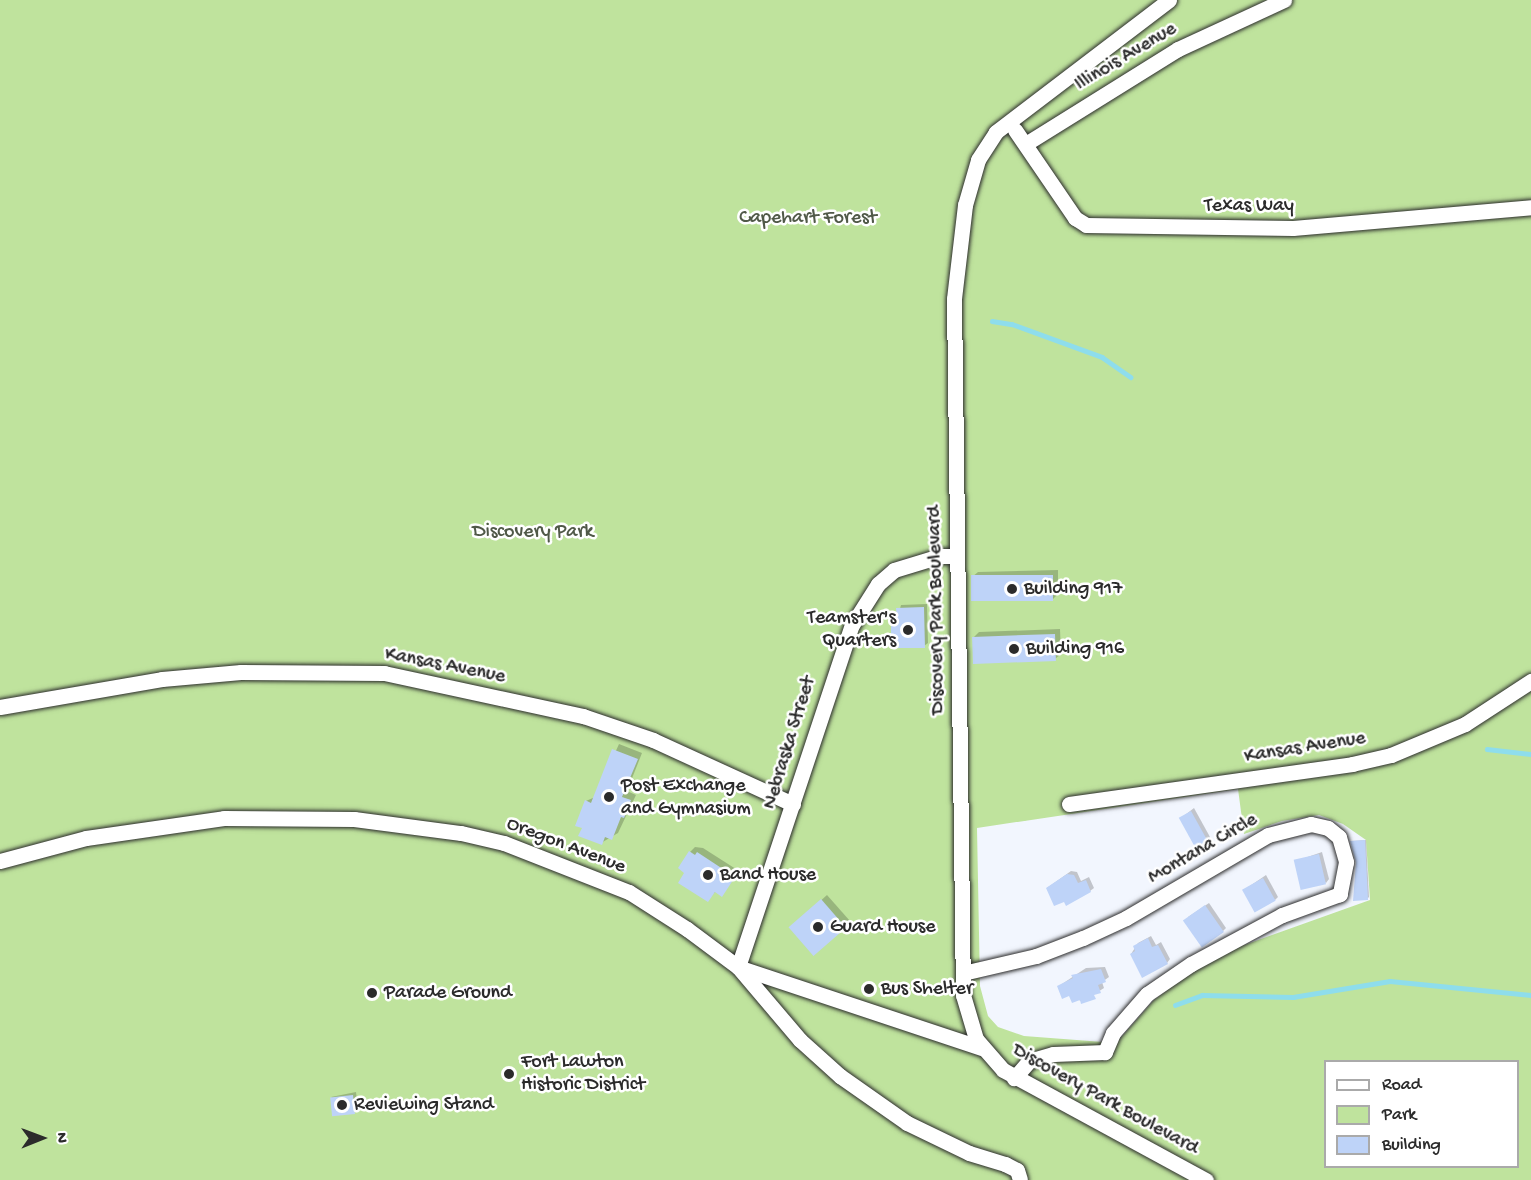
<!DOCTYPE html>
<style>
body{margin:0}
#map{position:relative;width:1531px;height:1180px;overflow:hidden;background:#f2f6fe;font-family:"Gochi Hand",sans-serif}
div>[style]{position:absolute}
.green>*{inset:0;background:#bfe39d}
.shadow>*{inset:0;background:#0003}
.stream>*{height:4.5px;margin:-2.25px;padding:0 2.25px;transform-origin:2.25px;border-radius:2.25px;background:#8eddec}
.building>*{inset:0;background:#bed3f8;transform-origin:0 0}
.roads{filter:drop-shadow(0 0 2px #2b2b2b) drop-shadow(0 0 2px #2b2b2b)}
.minor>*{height:15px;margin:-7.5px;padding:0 7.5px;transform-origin:7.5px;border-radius:7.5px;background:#fff}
.dots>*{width:16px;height:16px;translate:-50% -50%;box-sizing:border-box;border:3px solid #fff;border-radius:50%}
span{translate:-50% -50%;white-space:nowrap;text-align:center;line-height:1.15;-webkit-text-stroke:5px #fff;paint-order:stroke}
.street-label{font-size:20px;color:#2b2b2b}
.park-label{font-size:20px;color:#505948}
.poi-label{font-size:20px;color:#2b2b2b}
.left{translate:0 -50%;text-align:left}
.right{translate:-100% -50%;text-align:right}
.legend{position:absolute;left:1324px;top:1060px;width:195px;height:108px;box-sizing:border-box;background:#fff;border:2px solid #aaa;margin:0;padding:8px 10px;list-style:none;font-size:18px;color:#2b2b2b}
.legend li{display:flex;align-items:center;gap:12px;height:30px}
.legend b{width:30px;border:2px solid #aaa}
.north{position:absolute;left:12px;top:1108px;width:60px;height:60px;-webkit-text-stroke:4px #fff;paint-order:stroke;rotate:89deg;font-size:16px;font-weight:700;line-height:24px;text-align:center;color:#2b2b2b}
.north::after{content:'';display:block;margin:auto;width:21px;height:27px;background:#2b2b2b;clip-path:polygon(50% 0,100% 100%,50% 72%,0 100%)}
</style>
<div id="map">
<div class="green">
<i style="clip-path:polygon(evenodd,0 0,1531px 0,1531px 1180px,0 1180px,0 0,1238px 789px,1244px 834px,1282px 821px,1319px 815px,1343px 824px,1366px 840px,1370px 900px,1236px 948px,1198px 967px,1154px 1000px,1116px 1043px,1024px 1036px,998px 1027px,988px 1016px,980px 986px,977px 828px,1238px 789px,0 0,1326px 1062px,1518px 1062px,1518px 1166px,1326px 1166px,1326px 1062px)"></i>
</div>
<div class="shadow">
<i style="clip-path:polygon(1058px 570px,1058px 594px,1053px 599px,972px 577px,978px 572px)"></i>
<i style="clip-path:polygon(927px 604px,928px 643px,924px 646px,892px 620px,898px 616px,901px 605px)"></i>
<i style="clip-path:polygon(1060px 629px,1061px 654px,1055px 659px,974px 637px,979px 632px)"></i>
<i style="clip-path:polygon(619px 744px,642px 753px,627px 791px,636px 795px,618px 833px,601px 843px,584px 828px,586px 801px,595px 797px)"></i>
<i style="clip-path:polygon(1194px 808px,1210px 837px,1207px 841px,1185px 815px)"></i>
<i style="clip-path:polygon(1366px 840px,1369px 897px,1367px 899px,1352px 841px)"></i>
<i style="clip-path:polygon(695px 847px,703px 848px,739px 871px,722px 895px,716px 891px,708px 900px,686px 873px,690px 852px)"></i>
<i style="clip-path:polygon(1322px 852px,1329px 879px,1326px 883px,1296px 861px)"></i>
<i style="clip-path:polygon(1071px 871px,1077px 872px,1081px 881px,1089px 877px,1094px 888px,1090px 891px,1047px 888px)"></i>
<i style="clip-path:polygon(1266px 875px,1278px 897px,1275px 900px,1244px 890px)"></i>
<i style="clip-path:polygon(827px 895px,850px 921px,814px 954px,797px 922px)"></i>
<i style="clip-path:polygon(1209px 903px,1226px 928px,1223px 931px,1188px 917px)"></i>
<i style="clip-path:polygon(1151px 936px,1156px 945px,1161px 942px,1170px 959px,1167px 963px,1131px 954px,1138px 943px)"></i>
<i style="clip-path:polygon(1105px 967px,1109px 977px,1102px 982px,1104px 988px,1082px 1002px,1059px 986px,1086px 968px)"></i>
<i style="clip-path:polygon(356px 1092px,358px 1109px,354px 1112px,331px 1097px)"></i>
</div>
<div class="stream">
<i style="left:992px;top:321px;width:20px;rotate:9deg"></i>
<i style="left:1012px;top:324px;width:96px;rotate:20.1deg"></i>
<i style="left:1102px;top:357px;width:35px;rotate:35deg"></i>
<i style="left:1487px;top:749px;width:44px;rotate:6.5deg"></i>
<i style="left:1175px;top:1005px;width:29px;rotate:-20deg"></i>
<i style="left:1202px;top:995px;width:91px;rotate:1.3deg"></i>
<i style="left:1293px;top:997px;width:98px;rotate:-9.4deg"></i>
<i style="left:1390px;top:981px;width:142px;rotate:5.7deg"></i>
</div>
<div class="building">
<i style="left:1053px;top:575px;width:26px;height:82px;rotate:90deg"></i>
<i style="clip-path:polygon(924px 607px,925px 648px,897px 648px,897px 641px,891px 641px,891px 619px,897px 619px,896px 608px)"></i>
<i style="left:1055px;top:634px;width:27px;height:83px;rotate:88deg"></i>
<i style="clip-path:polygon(612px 749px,638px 759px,622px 797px,631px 800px,624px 818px,621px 817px,612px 840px,605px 837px,602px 845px,578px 836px,582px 828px,575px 826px,585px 800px,591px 803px)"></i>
<i style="left:1191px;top:811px;width:35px;height:14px;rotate:61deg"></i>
<i style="clip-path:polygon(1365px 840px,1368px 900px,1353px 901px,1356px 863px,1350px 841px)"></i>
<i style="clip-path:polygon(689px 851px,695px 855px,697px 852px,735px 877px,722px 897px,715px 892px,708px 902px,678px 883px,684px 873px,678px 868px)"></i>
<i style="left:1319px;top:854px;width:31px;height:26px;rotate:77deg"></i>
<i style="clip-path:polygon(1067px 874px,1074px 875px,1078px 883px,1086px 880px,1091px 892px,1066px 906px,1064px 902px,1054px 906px,1046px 888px)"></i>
<i style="left:1263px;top:878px;width:26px;height:24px;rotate:61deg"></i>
<i style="left:821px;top:899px;width:38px;height:43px;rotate:49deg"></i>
<i style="left:1205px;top:905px;width:33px;height:27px;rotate:55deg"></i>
<i style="clip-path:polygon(1148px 938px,1152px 947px,1158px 945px,1168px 964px,1142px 978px,1130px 954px,1135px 951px,1133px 946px)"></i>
<i style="clip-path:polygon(1101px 969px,1106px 982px,1098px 985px,1101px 993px,1094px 995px,1096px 999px,1081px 1004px,1080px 1000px,1072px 1003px,1069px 996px,1062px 999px,1057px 986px,1073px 978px,1071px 975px)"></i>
<i style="left:353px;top:1095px;width:19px;height:23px;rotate:84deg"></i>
</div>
<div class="roads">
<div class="minor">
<i style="left:1169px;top:0;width:218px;rotate:142.7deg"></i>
<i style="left:996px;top:132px;width:33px;rotate:123deg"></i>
<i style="left:978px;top:160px;width:47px;rotate:106.1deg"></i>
<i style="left:965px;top:205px;width:95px;rotate:96.7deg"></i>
<i style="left:954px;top:299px;width:696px;rotate:89.26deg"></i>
<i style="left:963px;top:995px;width:46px;rotate:73.5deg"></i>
<i style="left:976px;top:1039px;width:41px;rotate:48.9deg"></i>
<i style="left:1003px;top:1070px;width:231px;rotate:28.5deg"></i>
<i style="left:1015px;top:130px;width:107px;rotate:55.7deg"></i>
<i style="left:1075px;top:218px;width:13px;rotate:32deg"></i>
<i style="left:1086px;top:225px;width:207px;rotate:0.8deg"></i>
<i style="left:1293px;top:228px;width:239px;rotate:-5deg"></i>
<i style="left:1027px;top:143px;width:178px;rotate:-31.9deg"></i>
<i style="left:1178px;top:49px;width:117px;rotate:-24.8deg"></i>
<i style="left:0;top:707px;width:164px;rotate:-9.8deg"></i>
<i style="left:162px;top:679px;width:79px;rotate:-5.1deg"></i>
<i style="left:241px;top:672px;width:143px;rotate:0.4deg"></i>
<i style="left:384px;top:673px;width:204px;rotate:12.2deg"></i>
<i style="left:583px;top:716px;width:74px;rotate:18.9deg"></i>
<i style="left:653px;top:740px;width:154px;rotate:24.6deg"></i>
<i style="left:1069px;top:804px;width:286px;rotate:-8deg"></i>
<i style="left:1352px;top:764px;width:40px;rotate:-13deg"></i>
<i style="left:1391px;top:755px;width:80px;rotate:-22.7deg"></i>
<i style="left:1465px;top:724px;width:79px;rotate:-33.1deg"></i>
<i style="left:0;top:861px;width:89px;rotate:-15deg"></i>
<i style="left:86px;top:838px;width:139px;rotate:-8.2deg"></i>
<i style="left:224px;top:818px;width:130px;rotate:0.4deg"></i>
<i style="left:354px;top:819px;width:108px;rotate:7.5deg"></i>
<i style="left:461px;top:833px;width:44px;rotate:13.1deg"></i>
<i style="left:504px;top:843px;width:134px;rotate:21.4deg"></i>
<i style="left:629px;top:892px;width:69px;rotate:32.5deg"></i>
<i style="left:687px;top:929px;width:64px;rotate:36.7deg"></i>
<i style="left:738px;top:967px;width:96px;rotate:49.7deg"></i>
<i style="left:800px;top:1040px;width:54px;rotate:42deg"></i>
<i style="left:840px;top:1076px;width:82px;rotate:35deg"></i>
<i style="left:907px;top:1123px;width:69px;rotate:25.8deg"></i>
<i style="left:969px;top:1153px;width:38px;rotate:17deg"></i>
<i style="left:1005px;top:1164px;width:13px;rotate:27deg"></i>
<i style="left:1017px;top:1170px;width:10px;rotate:73deg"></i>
<i style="left:738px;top:967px;width:360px;rotate:-71.6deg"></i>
<i style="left:852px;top:625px;width:49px;rotate:-57.6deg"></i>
<i style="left:878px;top:584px;width:21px;rotate:-41deg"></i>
<i style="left:894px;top:570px;width:48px;rotate:-16.9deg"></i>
<i style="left:940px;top:556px;width:17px"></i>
<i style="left:738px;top:967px;width:257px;rotate:18.4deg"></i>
<i style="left:963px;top:973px;width:75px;rotate:-13.1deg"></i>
<i style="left:1036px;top:956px;width:50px;rotate:-21deg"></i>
<i style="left:1083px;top:938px;width:47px;rotate:-24.9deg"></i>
<i style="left:1126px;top:918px;width:164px;rotate:-30.3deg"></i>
<i style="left:1268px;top:835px;width:44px;rotate:-14.3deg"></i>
<i style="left:1311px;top:824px;width:17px;rotate:13deg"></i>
<i style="left:1328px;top:828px;width:14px;rotate:39deg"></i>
<i style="left:1339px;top:837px;width:26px;rotate:74deg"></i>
<i style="left:1346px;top:862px;width:33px;rotate:101deg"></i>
<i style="left:1340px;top:894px;width:62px;rotate:160.1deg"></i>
<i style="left:1282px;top:915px;width:103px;rotate:151.7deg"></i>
<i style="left:1191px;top:964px;width:53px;rotate:145.7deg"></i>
<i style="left:1147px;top:994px;width:52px;rotate:131.1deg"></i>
<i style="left:1113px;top:1033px;width:21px;rotate:113deg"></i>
<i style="left:1105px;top:1052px;width:52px;rotate:177.8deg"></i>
<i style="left:1053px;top:1054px;width:25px;rotate:164deg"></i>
<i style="left:1029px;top:1061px;width:23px;rotate:131deg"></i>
</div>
</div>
<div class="dots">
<i style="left:1012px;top:589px;background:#2b2b2b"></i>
<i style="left:908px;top:630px;background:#2b2b2b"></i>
<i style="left:1014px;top:649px;background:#2b2b2b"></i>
<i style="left:609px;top:797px;background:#2b2b2b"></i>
<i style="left:708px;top:875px;background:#2b2b2b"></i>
<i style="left:818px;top:927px;background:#2b2b2b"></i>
<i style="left:869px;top:989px;background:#2b2b2b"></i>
<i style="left:372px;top:993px;background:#2b2b2b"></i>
<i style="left:509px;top:1074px;background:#2b2b2b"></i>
<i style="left:342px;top:1105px;background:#2b2b2b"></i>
</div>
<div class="street-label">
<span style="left:1126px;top:57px;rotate:-31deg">Illinois Avenue</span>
<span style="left:1249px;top:206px">Texas Way</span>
<span style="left:937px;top:610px;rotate:-91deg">Discovery Park Boulevard</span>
<span style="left:445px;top:666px;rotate:11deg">Kansas Avenue</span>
<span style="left:790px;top:743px;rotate:-73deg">Nebraska Street</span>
<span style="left:1305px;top:748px;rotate:-9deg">Kansas Avenue</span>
<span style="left:566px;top:846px;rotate:21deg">Oregon Avenue</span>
<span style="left:1203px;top:849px;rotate:-30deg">Montana Circle</span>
<span style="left:1105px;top:1100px;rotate:29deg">Discovery Park Boulevard</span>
</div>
<div class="park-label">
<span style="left:808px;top:218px">Capehart Forest</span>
<span style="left:533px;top:532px">Discovery Park</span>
</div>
<div class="poi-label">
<span class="left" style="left:1024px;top:589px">Building 917</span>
<span class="right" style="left:896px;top:630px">Teamster's<br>Quarters</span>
<span class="left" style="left:1026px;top:649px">Building 916</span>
<span class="left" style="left:621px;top:798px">Post Exchange<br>and Gymnasium</span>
<span class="left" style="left:720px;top:875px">Band House</span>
<span class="left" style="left:830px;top:927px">Guard House</span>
<span class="left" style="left:881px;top:989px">Bus Shelter</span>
<span class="left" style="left:384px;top:993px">Parade Ground</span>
<span class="left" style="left:521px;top:1074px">Fort Lawton<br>Historic District</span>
<span class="left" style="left:354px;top:1105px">Reviewing Stand</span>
</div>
<ul class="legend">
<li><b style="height:8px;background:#fff"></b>Road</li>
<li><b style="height:16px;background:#bfe39d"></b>Park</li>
<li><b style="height:16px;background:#bed3f8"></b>Building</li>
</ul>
<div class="north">N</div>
</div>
